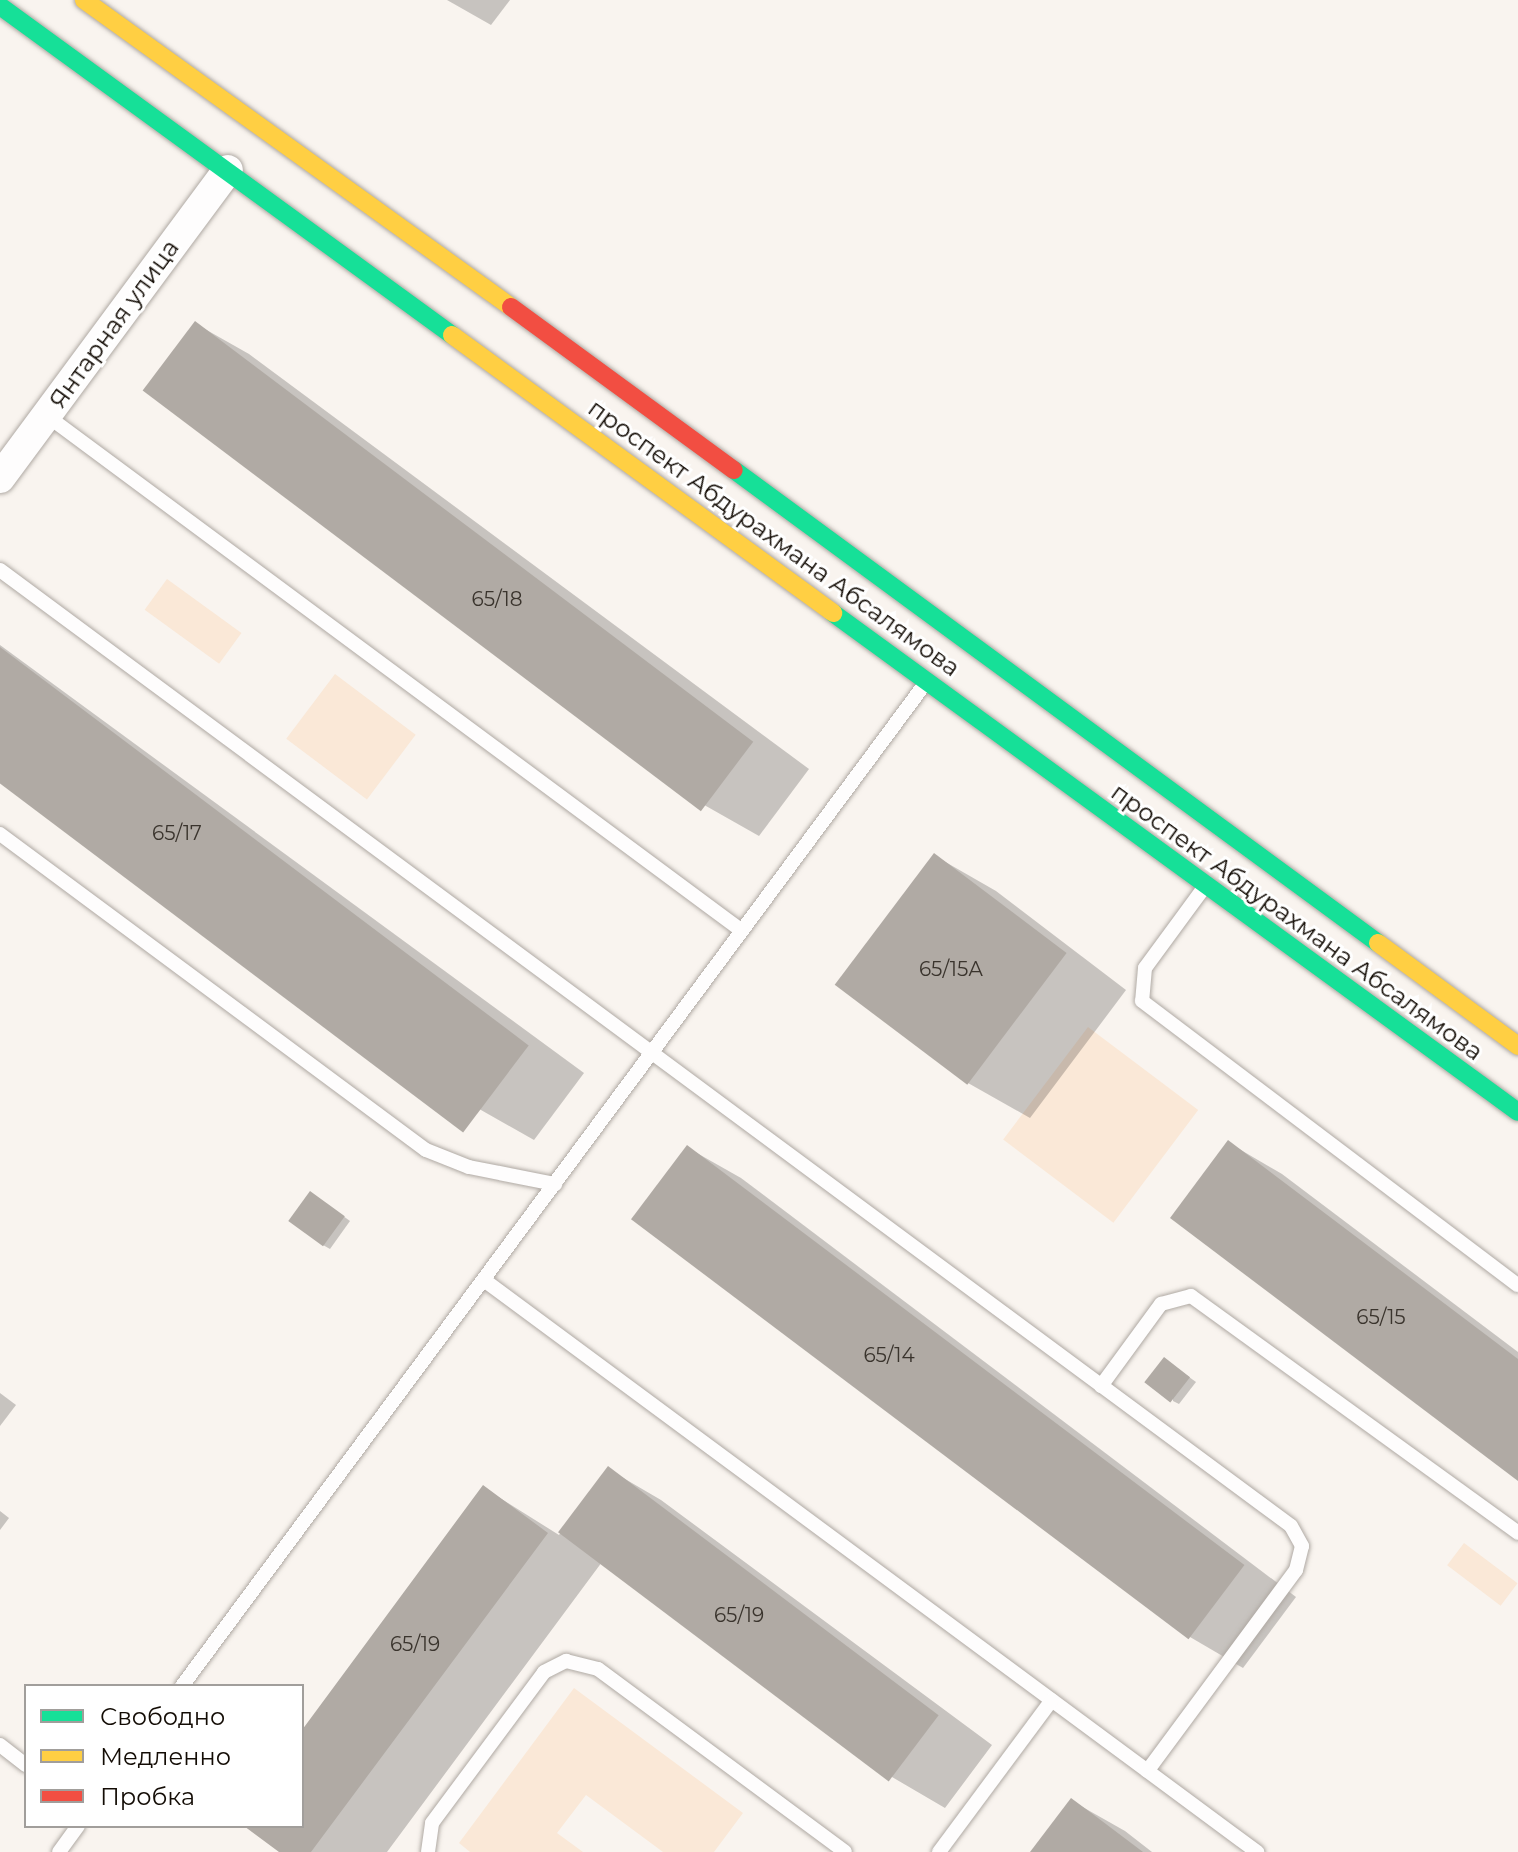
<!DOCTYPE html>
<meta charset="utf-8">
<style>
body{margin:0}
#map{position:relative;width:1518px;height:1852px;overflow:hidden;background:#f9f4ef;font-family:Montserrat,sans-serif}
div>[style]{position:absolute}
.green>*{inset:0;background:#fae8d7;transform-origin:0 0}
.shadow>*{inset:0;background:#0003}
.building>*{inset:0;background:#b0aaa4;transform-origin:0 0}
.roads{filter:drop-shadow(0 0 2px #afa9a3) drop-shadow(0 0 2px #afa9a3)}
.lane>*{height:14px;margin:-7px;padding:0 7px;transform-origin:7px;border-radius:7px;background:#fefdfd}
.street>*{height:30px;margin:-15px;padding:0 15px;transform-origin:15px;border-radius:15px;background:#fefdfd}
.fast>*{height:18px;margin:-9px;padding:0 9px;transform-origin:9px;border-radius:9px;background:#16e098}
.slow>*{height:18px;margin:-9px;padding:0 9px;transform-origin:9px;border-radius:9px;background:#ffcf43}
.jam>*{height:18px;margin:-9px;padding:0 9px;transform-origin:9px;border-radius:9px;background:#f24e42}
span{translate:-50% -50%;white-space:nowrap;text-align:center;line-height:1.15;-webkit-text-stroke:6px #fff;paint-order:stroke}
.number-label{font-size:20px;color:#3a342d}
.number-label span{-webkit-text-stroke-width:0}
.street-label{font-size:24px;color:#130c05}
.legend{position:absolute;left:24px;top:1684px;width:280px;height:144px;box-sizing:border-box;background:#fff;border:2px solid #a19e9b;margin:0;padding:10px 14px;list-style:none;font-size:24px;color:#130c05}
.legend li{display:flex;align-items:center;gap:16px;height:40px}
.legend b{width:40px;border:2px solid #a19e9b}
</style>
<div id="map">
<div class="green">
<i style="left:167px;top:579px;width:92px;height:38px;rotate:36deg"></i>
<i style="left:335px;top:674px;width:101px;height:81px;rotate:37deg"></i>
<i style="left:1088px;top:1027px;width:138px;height:141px;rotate:37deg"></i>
<i style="left:1464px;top:1543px;width:67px;height:28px;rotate:37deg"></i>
<i style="clip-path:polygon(574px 1688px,743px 1813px,714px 1852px,663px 1852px,586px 1795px,557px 1833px,583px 1852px,470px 1852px,459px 1843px)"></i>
</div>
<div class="shadow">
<i style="clip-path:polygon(447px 0,510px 0,491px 25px)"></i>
<i style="clip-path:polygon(196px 324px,249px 354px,809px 769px,759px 836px,706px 806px,146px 391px)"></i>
<i style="clip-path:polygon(0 645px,584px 1073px,534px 1140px,481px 1110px,0 754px)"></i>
<i style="clip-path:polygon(935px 856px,996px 891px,1126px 990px,1030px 1118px,968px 1083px,838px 984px)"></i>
<i style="clip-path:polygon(1229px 1143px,1282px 1174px,1518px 1352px,1518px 1479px)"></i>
<i style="clip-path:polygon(688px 1148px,741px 1178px,1296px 1597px,1243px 1668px,1190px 1637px,634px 1219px)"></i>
<i style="clip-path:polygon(317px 1197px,350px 1221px,330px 1249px,323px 1245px)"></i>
<i style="clip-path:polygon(1171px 1364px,1196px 1382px,1179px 1404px,1173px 1401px)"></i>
<i style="clip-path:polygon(0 1393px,16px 1405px,0 1426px)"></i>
<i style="clip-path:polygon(608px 1469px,661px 1500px,992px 1745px,945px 1808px,892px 1777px,602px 1562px,387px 1852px,282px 1852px,247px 1826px,302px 1826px,302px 1733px,484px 1488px,559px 1535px)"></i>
<i style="clip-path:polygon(0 1511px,9px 1518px,0 1530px)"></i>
<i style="clip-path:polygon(1072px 1801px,1125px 1831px,1152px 1852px,1033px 1852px)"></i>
</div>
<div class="building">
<i style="left:195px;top:321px;width:699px;height:87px;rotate:37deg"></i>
<i style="left:0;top:647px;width:662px;height:109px;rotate:37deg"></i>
<i style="left:934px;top:853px;width:166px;height:165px;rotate:37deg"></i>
<i style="clip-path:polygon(1228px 1140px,1518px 1359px,1518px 1481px,1170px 1218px)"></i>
<i style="left:687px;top:1145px;width:698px;height:93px;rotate:37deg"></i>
<i style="left:310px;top:1191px;width:43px;height:37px;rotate:36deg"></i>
<i style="left:1164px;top:1357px;width:33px;height:32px;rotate:38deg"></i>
<i style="left:608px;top:1466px;width:414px;height:83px;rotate:37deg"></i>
<i style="clip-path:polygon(483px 1485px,548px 1533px,311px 1852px,279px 1852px,244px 1826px,302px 1826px,302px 1730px)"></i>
<i style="clip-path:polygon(1071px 1798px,1094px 1815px,1143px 1852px,1030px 1852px)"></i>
</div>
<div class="roads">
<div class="lane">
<i style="left:46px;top:415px;width:866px;rotate:36.55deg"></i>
<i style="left:0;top:570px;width:1606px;rotate:36.52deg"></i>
<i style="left:1291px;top:1526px;width:23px;rotate:61deg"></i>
<i style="left:1302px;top:1546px;width:25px;rotate:104deg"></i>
<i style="left:1296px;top:1570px;width:250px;rotate:126.5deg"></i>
<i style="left:0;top:834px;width:530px;rotate:36.57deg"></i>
<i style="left:426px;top:1150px;width:46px;rotate:21.6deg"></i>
<i style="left:469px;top:1167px;width:88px;rotate:11.2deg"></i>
<i style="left:1203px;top:889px;width:98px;rotate:126.3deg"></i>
<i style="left:1145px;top:968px;width:33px;rotate:95deg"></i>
<i style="left:1142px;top:1001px;width:471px;rotate:37.1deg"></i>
<i style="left:484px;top:1280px;width:962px;rotate:36.5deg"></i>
<i style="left:1101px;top:1386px;width:102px;rotate:-53.8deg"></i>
<i style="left:1161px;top:1304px;width:31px;rotate:-15deg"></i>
<i style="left:1191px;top:1296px;width:404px;rotate:35.9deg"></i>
<i style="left:182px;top:1686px;width:1246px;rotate:-53.45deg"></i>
<i style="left:0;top:1745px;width:33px;rotate:38deg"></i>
<i style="left:59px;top:1852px;width:32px;rotate:-54deg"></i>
<i style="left:428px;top:1852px;width:29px;rotate:-82deg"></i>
<i style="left:432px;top:1823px;width:188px;rotate:-53.4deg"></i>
<i style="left:544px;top:1672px;width:25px;rotate:-27deg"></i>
<i style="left:566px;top:1661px;width:33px;rotate:14deg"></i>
<i style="left:598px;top:1669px;width:307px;rotate:36.5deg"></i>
<i style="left:939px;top:1852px;width:189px;rotate:-53.4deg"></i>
</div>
<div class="street">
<i style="left:0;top:478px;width:383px;rotate:-53.5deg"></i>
</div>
<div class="fast">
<i style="left:0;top:6px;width:559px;rotate:36.05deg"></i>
<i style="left:734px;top:470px;width:799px;rotate:36.3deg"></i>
<i style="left:833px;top:613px;width:847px;rotate:36.07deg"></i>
</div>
<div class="slow">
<i style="left:84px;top:0;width:526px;rotate:35.71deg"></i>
<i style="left:452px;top:335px;width:472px;rotate:36.1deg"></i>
<i style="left:1378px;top:943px;width:174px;rotate:36.3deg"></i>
</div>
<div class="jam">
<i style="left:511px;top:307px;width:276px;rotate:36.2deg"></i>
</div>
</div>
<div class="number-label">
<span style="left:497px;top:599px">65/18</span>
<span style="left:177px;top:833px">65/17</span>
<span style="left:951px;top:969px">65/15А</span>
<span style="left:1381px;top:1317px">65/15</span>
<span style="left:889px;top:1355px">65/14</span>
<span style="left:739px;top:1615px">65/19</span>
<span style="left:415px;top:1644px">65/19</span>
</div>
<div class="street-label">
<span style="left:114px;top:324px;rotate:-54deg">Янтарная улица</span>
<span style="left:774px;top:538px;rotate:36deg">проспект Абдурахмана Абсалямова</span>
<span style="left:1297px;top:922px;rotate:36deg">проспект Абдурахмана Абсалямова</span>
</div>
<ul class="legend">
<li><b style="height:10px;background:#16e098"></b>Свободно</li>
<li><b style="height:10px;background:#ffcf43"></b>Медленно</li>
<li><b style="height:10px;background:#f24e42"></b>Пробка</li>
</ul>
</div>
